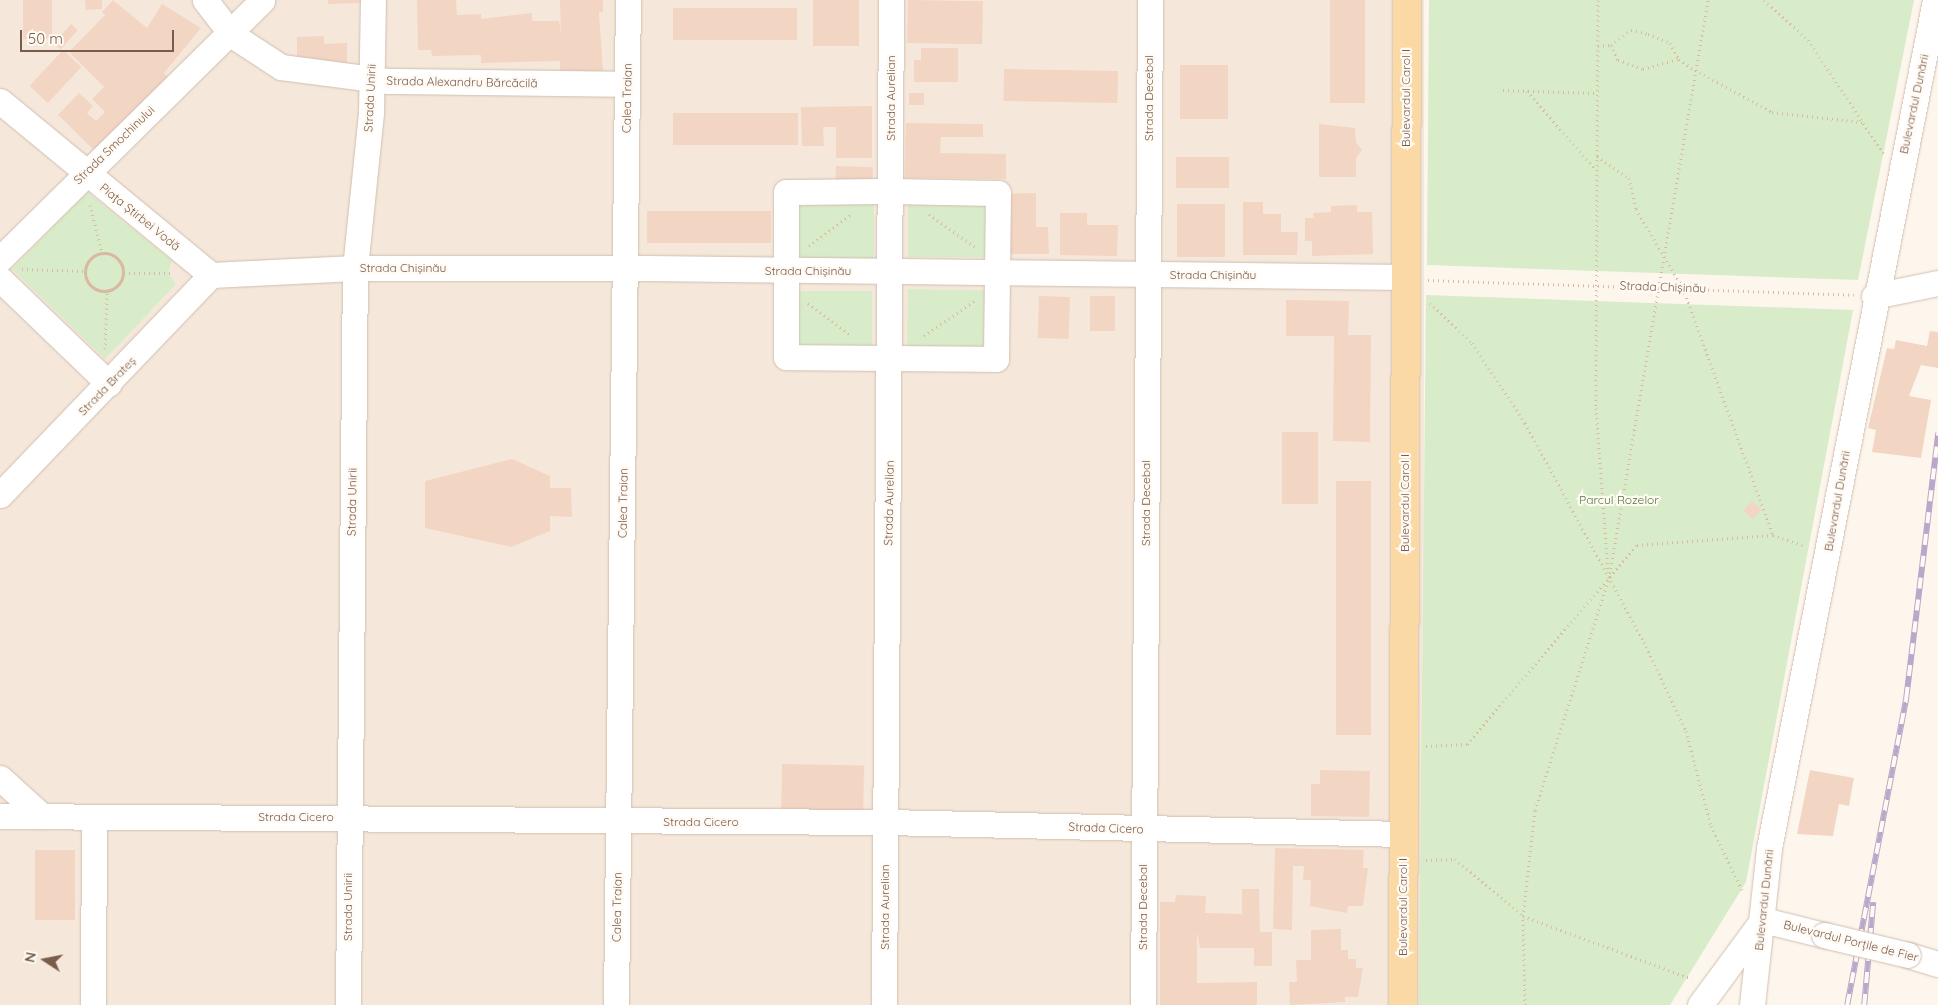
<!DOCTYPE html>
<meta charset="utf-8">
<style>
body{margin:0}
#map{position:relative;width:1938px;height:1005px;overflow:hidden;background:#fdf6ec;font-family:Quicksand,sans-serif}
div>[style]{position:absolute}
.residential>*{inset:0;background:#f5e8da;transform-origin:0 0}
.green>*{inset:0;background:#d8ecc9;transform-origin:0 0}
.building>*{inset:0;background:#f3d5c3;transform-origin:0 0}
.path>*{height:3px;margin-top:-1.5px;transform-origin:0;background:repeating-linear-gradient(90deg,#d9b8a5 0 1px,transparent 0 5px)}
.path>.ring{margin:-1.5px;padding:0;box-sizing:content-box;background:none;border:3px solid #d9b8a5;border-radius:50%}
.roads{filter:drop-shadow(0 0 1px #d1beb0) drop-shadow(0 0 1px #d1beb0)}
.minor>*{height:25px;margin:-12.5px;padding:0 12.5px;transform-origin:12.5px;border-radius:12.5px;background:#fff}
.major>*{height:28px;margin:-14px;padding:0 14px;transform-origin:14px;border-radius:14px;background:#fbd9a5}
.rail>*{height:5.5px;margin-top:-2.75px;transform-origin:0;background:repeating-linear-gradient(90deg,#fffaf3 0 11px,#b9a8c9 0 22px);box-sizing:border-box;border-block:1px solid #b9a8c9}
.bridges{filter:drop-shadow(0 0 1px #d1beb0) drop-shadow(0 0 1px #d1beb0)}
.minor-bridge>*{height:25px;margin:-12.5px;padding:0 12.5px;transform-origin:12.5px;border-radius:12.5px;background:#fff}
span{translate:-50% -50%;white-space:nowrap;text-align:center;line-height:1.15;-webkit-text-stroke:4.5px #fffaf3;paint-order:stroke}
.street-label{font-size:12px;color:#7a5c4d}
.park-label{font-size:12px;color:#537a41}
.north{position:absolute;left:20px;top:935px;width:50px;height:50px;-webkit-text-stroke:4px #fffaf3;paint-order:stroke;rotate:281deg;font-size:14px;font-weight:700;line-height:20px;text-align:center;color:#7a5c4d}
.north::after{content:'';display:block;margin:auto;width:18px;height:22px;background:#7a5c4d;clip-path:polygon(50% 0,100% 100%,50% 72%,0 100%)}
.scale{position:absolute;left:20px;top:30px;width:154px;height:22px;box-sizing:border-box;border:2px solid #7a5c4d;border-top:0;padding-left:6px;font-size:15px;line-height:18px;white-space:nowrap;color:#7a5c4d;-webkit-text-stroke:4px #fffaf3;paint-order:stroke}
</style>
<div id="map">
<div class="residential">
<i style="left:0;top:0;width:1424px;height:1005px"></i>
</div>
<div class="green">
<i style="clip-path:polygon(1429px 0,1914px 0,1858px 280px,1427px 265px)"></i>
<i style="clip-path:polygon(87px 192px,172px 261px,168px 273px,176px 284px,105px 359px,12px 269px)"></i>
<i style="left:792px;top:199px;width:82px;height:59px"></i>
<i style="left:908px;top:199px;width:82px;height:58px"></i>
<i style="left:908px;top:289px;width:82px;height:59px;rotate:1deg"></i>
<i style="left:790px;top:291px;width:82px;height:58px"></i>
<i style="clip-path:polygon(1426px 295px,1853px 310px,1746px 882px,1670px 1005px,1419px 1005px)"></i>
</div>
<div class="building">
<i style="left:23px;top:0;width:29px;height:39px"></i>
<i style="clip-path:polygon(85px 0,102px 0,102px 9px,86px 10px)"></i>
<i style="clip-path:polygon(113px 0,147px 28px,162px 4px,201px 28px,164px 73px,169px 78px,95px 151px,58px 115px,79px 93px,93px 106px,87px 113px,96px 121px,105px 112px,92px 99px,104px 87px,69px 52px,105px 15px,102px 12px)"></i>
<i style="clip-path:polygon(328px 0,361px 0,361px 3px,328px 4px)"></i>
<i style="clip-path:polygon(417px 0,456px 0,457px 15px,481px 14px,481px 19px,532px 13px,532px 21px,559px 21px,561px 34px,560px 0,603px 0,603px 12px,599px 12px,603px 71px,560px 71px,560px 61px,481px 63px,481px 55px,432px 56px,431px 50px,418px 50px)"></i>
<i style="left:813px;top:0;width:46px;height:46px"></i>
<i style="left:908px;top:0;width:75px;height:43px;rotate:1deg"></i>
<i style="left:1330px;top:0;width:35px;height:103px"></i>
<i style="left:673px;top:8px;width:124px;height:32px"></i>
<i style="left:71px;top:24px;width:9px;height:26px;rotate:41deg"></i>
<i style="clip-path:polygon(324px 36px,324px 44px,347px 43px,347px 68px,297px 66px,297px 37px)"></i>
<i style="clip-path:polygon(921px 48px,958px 48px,958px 82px,914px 82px,914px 60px,921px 60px)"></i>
<i style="left:63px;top:50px;width:25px;height:49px;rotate:43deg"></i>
<i style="left:1228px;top:65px;width:54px;height:48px;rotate:90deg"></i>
<i style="left:1004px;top:69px;width:114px;height:32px;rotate:1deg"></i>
<i style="left:909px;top:93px;width:15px;height:12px"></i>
<i style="clip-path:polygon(872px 106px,872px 158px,836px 158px,836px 127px,823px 127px,824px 146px,802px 146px,801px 107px)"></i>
<i style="left:673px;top:113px;width:125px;height:32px"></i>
<i style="clip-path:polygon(906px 123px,983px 124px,983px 137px,941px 137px,940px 153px,1006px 154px,1006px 179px,905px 178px)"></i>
<i style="clip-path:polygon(1319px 124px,1355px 128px,1356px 142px,1362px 150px,1356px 158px,1356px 177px,1319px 177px)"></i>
<i style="left:1176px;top:157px;width:53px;height:31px"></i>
<i style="left:836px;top:166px;width:37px;height:22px;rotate:2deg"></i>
<i style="clip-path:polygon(1036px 193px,1036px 227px,1048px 227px,1049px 254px,1001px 254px,1000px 194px)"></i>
<i style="clip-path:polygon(1243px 202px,1263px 202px,1263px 214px,1281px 214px,1281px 232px,1298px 232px,1297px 255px,1243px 255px)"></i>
<i style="left:1177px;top:204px;width:48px;height:53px"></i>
<i style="clip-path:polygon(1357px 205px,1357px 212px,1372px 212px,1373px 254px,1312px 256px,1312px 241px,1305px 241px,1305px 218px,1314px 218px,1313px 213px,1331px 212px,1331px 206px)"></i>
<i style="left:647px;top:211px;width:124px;height:32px"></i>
<i style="clip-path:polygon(1060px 213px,1087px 213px,1087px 225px,1118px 225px,1117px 256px,1060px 255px)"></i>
<i style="left:1039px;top:296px;width:31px;height:42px;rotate:2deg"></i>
<i style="left:1090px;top:296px;width:25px;height:35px"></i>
<i style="clip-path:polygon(1286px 300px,1349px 301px,1348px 335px,1371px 335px,1370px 442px,1333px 441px,1334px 336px,1286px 336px)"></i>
<i style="clip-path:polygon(1930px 331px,1938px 332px,1938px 368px,1921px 365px,1909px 396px,1931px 400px,1921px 458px,1872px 452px,1876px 430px,1868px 428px,1887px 348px,1894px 349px,1896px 340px,1927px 346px)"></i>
<i style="left:1282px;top:432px;width:36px;height:72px"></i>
<i style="clip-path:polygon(512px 459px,550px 476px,550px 488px,571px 488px,572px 517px,550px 516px,550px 531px,511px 547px,425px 528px,425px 481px)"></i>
<i style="left:1336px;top:481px;width:35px;height:254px"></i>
<i style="left:1752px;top:501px;width:13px;height:13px;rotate:42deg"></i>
<i style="left:782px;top:764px;width:82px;height:47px;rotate:1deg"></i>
<i style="clip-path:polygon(1320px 770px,1370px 771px,1369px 817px,1311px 816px,1311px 784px,1320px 784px)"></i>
<i style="clip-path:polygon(1810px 770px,1854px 778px,1849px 806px,1839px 804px,1833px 836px,1797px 834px)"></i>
<i style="clip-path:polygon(1275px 848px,1364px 850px,1363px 868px,1368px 868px,1363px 906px,1348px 906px,1347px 913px,1310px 906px,1311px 880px,1303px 880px,1304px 866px,1293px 866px,1292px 930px,1273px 929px)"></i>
<i style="left:35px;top:850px;width:40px;height:70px"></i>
<i style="clip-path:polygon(1242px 889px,1259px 889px,1260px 932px,1272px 932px,1272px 966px,1254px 966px,1254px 948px,1200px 948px,1197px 932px,1197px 983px,1257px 982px,1257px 1005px,1160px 1005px,1160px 902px,1175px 902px,1176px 895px,1206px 896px,1205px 913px,1242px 914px)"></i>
<i style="clip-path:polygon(1341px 929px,1341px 950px,1348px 950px,1348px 959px,1356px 959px,1356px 968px,1363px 968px,1358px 997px,1345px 997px,1345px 1002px,1290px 1005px,1289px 982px,1297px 982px,1296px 960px,1311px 960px,1311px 930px)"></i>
</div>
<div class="path">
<i style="left:1598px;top:0;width:408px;rotate:90.3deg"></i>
<i style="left:1596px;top:408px;width:163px;rotate:85.8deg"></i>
<i style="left:1764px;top:0;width:59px;rotate:42.3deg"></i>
<i style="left:1808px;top:40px;width:136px;rotate:56.4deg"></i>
<i style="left:1611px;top:45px;width:17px;rotate:65deg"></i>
<i style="left:1618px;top:60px;width:27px;rotate:20deg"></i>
<i style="left:1643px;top:69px;width:37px;rotate:-16deg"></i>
<i style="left:1598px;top:46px;width:13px;rotate:-4deg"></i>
<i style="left:1611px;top:45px;width:25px;rotate:-37deg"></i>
<i style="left:1631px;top:30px;width:17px;rotate:13deg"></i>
<i style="left:1648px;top:34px;width:24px;rotate:22deg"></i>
<i style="left:1670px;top:43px;width:18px;rotate:61deg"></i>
<i style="left:1679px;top:59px;width:19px;rotate:35deg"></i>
<i style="left:1695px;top:70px;width:88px;rotate:28.6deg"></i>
<i style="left:1772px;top:112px;width:91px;rotate:6.3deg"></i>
<i style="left:1503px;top:90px;width:94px;rotate:1.8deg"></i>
<i style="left:1527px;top:91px;width:105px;rotate:48.9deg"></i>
<i style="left:1597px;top:156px;width:39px;rotate:35deg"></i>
<i style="left:1629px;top:178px;width:32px;rotate:77deg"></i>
<i style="left:1636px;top:209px;width:92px;rotate:59.3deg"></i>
<i style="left:1683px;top:288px;width:263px;rotate:70deg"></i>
<i style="left:90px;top:205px;width:49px;rotate:76deg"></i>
<i style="left:929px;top:214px;width:57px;rotate:35.7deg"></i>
<i style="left:809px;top:246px;width:54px;rotate:-36.7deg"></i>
<i class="ring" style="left:85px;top:253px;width:35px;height:35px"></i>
<i style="left:22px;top:269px;width:62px;rotate:1.8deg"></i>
<i style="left:124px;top:273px;width:50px"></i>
<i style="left:1428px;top:280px;width:426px;rotate:2deg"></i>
<i style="left:808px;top:303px;width:54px;rotate:36.7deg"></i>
<i style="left:1430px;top:303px;width:58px;rotate:43.6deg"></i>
<i style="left:1472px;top:343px;width:96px;rotate:56.5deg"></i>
<i style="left:1525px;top:423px;width:249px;rotate:61.5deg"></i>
<i style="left:1644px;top:642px;width:98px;rotate:64.7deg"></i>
<i style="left:1686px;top:731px;width:98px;rotate:75.3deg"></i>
<i style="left:1711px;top:826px;width:71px;rotate:64.2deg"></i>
<i style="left:924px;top:336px;width:61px;rotate:-35deg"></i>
<i style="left:105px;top:349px;width:57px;rotate:-88deg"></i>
<i style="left:1426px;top:746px;width:41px;rotate:-2.8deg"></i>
<i style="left:1467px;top:744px;width:262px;rotate:-49.5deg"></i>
<i style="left:1637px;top:545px;width:136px;rotate:-4.2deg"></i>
<i style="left:1773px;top:535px;width:34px;rotate:19deg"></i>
<i style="left:1426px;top:860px;width:29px;rotate:-2deg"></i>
<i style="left:1455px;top:859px;width:89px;rotate:40deg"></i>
<i style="left:1523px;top:916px;width:180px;rotate:20.4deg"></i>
<i style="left:1525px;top:1005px;width:89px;rotate:-91.3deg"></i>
<i style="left:1523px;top:916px;width:107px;rotate:-83.5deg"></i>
<i style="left:1535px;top:810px;width:244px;rotate:-72.3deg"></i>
<i style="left:1609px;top:578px;width:586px;rotate:-80.28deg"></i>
</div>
<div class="roads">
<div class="minor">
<i style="left:205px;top:0;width:44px;rotate:52.4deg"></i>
<i style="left:232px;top:35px;width:59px;rotate:33.1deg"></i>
<i style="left:281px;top:67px;width:109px;rotate:7.4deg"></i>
<i style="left:389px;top:81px;width:238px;rotate:0.7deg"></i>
<i style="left:0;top:101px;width:273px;rotate:39.5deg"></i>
<i style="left:890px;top:191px;width:108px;rotate:1.1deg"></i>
<i style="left:998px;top:193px;width:166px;rotate:90.7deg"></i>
<i style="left:996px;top:359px;width:210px;rotate:-179.5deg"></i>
<i style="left:786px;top:357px;width:165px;rotate:-90deg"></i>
<i style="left:786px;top:192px;width:104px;rotate:-0.6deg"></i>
<i style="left:0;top:259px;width:368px;rotate:-44.6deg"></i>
<i style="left:211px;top:275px;width:144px;rotate:-2.8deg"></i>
<i style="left:355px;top:268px;width:292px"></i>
<i style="left:647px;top:268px;width:758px;rotate:0.68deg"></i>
<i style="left:0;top:279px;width:151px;rotate:43.9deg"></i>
<i style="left:1874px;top:296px;width:65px;rotate:-11.5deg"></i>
<i style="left:0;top:495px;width:305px;rotate:-46.2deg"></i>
<i style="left:0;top:778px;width:57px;rotate:42.1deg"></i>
<i style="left:0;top:816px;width:886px;rotate:0.39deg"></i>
<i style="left:886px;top:822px;width:517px;rotate:1.33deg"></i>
<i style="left:1763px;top:920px;width:63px;rotate:13.8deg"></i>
<i style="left:1908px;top:955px;width:31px;rotate:17deg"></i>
<i style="left:93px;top:1005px;width:188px;rotate:-89.7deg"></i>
<i style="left:348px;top:1005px;width:737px;rotate:-89.46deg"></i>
<i style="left:355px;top:268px;width:157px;rotate:-84.1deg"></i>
<i style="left:371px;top:112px;width:112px;rotate:-89deg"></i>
<i style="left:616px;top:1005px;width:1005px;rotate:-89.32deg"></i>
<i style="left:884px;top:1005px;width:1005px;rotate:-89.6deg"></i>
<i style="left:1143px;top:1005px;width:1005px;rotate:-89.6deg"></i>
<i style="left:1700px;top:1005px;width:104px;rotate:-53.6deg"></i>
<i style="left:1752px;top:1005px;width:158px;rotate:-83.8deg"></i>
<i style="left:1769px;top:848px;width:864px;rotate:-78.92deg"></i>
</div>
<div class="major">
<i style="left:1403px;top:1005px;width:1005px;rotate:-89.77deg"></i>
</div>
</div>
<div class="rail">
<i style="left:1847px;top:1005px;width:313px;rotate:-79.1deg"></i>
<i style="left:1906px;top:698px;width:267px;rotate:-83.1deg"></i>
<i style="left:1864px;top:1005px;width:103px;rotate:-85deg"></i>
</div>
<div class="bridges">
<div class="minor-bridge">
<i style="left:1824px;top:935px;width:86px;rotate:13.4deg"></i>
</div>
</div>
<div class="street-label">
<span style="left:462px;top:82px;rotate:1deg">Strada Alexandru Bărcăcilă</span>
<span style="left:370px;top:98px;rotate:-87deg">Strada Unirii</span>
<span style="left:627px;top:98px;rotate:-89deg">Calea Traian</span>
<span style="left:891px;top:98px;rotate:-90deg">Strada Aurelian</span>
<span style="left:1149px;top:98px;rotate:-90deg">Strada Decebal</span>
<span style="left:1406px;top:98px;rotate:-90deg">Bulevardul Carol I</span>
<span style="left:1914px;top:104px;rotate:-78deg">Bulevardul Dunării</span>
<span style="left:114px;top:145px;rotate:-44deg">Strada Smochinului</span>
<span style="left:140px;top:217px;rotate:39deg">Piața Știrbei Vodă</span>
<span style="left:403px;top:268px">Strada Chișinău</span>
<span style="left:808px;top:271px">Strada Chișinău</span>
<span style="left:1213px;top:275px">Strada Chișinău</span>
<span style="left:1663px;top:287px;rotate:2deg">Strada Chișinău</span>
<span style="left:107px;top:386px;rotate:-46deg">Strada Brateș</span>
<span style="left:1837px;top:501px;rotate:-80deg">Bulevardul Dunării</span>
<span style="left:352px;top:502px;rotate:-89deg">Strada Unirii</span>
<span style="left:623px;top:503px;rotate:-89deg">Calea Traian</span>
<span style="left:889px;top:503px;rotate:-89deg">Strada Aurelian</span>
<span style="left:1146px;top:503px;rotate:-90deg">Strada Decebal</span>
<span style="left:1405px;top:503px;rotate:-90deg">Bulevardul Carol I</span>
<span style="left:296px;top:817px">Strada Cicero</span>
<span style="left:701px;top:822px">Strada Cicero</span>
<span style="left:1106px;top:828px;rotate:2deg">Strada Cicero</span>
<span style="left:1764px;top:900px;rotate:-84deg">Bulevardul Dunării</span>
<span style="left:348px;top:907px;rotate:-90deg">Strada Unirii</span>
<span style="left:617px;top:907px;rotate:-89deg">Calea Traian</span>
<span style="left:885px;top:907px;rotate:-90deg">Strada Aurelian</span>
<span style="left:1143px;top:907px;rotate:-90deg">Strada Decebal</span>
<span style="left:1403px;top:907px;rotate:-90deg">Bulevardul Carol I</span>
<span style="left:1851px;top:941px;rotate:14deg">Bulevardul Porțile de Fier</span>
</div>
<div class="park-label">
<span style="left:1619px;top:500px">Parcul Rozelor</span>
</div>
<div class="north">N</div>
<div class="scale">50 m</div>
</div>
